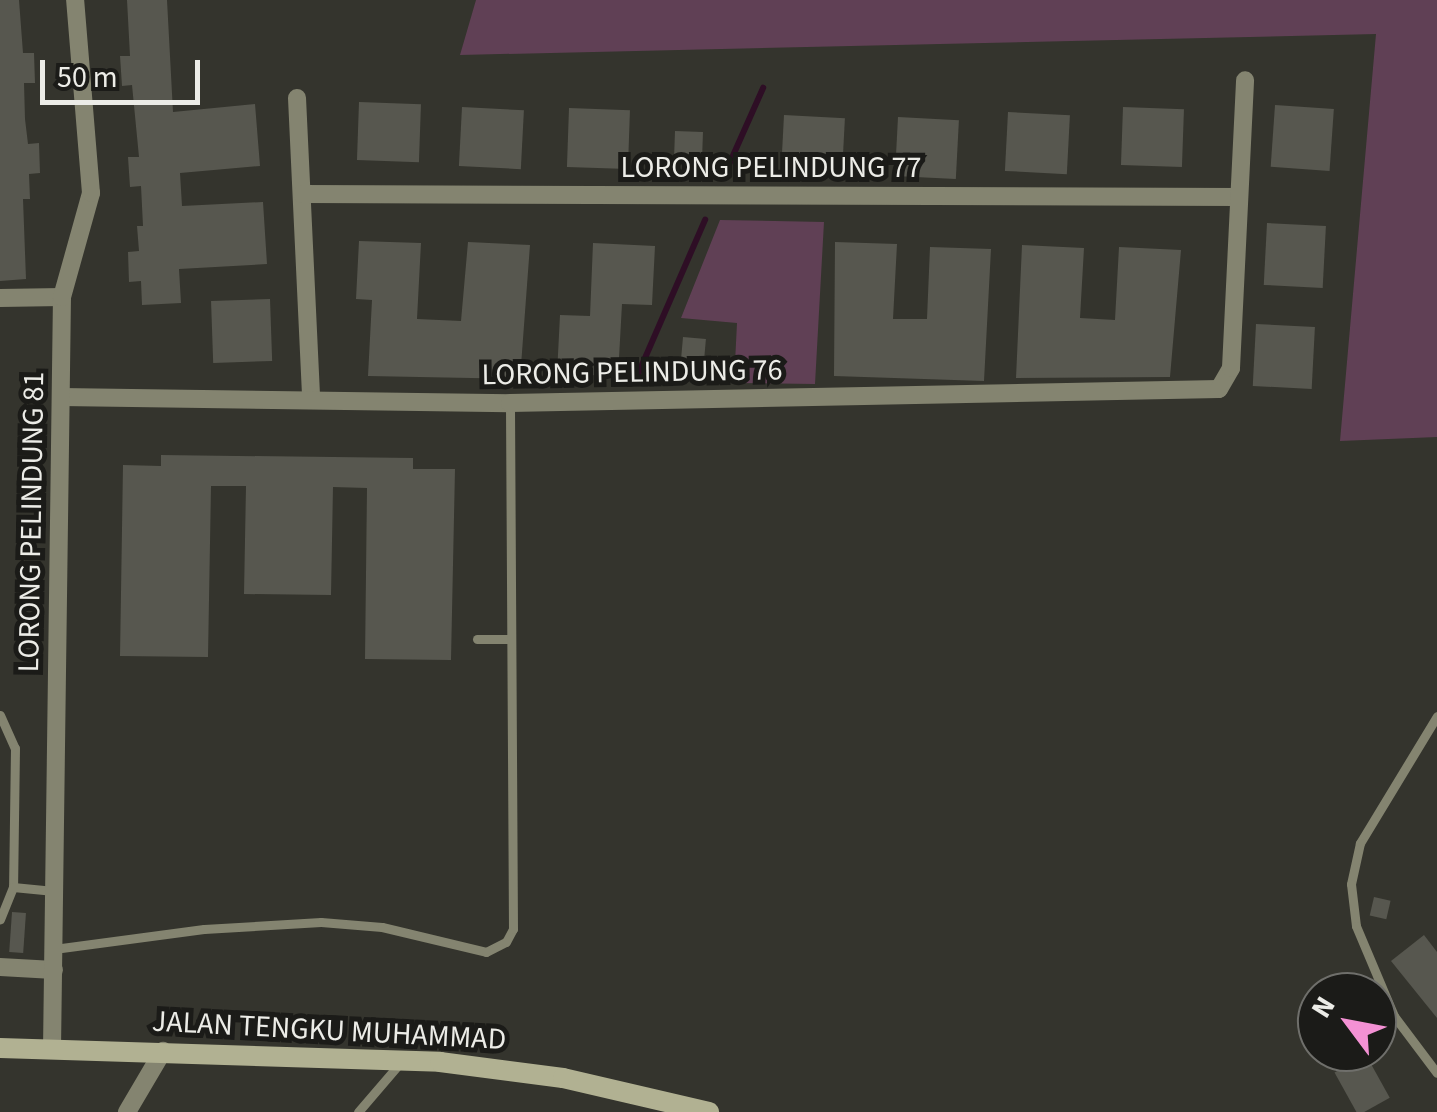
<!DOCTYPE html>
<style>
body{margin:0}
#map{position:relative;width:1437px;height:1112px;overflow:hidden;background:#34342d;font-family:"Source Sans 3",sans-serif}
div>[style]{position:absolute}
.green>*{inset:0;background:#604055}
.stream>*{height:6px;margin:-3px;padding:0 3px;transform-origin:3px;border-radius:3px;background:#2e0e25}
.building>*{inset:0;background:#57574f;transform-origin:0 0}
.service>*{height:9px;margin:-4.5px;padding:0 4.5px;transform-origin:4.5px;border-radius:4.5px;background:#848470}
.minor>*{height:18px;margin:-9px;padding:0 9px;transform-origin:9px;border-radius:9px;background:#848470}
.secondary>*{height:20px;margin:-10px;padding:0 10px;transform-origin:10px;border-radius:10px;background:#b1b192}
span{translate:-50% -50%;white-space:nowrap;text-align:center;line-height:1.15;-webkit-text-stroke:10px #1b1b18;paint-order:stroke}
.street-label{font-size:30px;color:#ecece7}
.north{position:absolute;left:1297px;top:972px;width:100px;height:100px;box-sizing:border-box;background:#1b1b18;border:2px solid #6f6f6b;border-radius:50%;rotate:302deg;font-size:28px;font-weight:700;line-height:40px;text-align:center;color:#ecece7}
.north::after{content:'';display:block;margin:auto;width:35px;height:45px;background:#f491d4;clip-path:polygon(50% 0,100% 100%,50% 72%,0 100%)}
.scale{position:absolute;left:40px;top:60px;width:160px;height:45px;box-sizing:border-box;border:5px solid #ecece7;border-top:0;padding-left:12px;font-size:30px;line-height:35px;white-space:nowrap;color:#ecece7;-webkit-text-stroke:8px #1b1b18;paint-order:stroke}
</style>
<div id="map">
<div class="green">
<i style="clip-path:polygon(476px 0,1437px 0,1437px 437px,1340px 441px,1376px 34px,460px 55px)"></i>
<i style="clip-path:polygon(720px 220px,824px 222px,815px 384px,734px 383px,737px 323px,681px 318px)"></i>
</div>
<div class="stream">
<i style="left:727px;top:169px;width:89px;rotate:-66deg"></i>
<i style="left:635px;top:381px;width:176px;rotate:-66.5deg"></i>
</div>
<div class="building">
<i style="clip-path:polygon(0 0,19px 0,23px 53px,34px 53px,35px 83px,24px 83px,25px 119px,28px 144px,39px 143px,40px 173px,29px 174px,30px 199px,23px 199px,26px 279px,0 281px)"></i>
<i style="clip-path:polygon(127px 0,167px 0,173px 112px,255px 104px,260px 166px,180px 173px,182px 206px,263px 202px,267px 264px,179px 269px,181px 303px,142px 305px,141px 281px,129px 282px,128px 252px,139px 251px,137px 226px,143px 226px,141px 186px,130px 187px,128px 157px,139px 157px,132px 85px,122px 86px,120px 56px,130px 56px)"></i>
<i style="left:359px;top:102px;width:62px;height:58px;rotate:2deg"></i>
<i style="left:1275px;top:105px;width:59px;height:62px;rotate:4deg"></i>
<i style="left:462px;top:107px;width:62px;height:59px;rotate:3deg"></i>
<i style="left:1123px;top:107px;width:61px;height:58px;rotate:2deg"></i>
<i style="left:569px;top:108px;width:61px;height:59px;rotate:2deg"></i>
<i style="left:1008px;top:112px;width:62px;height:59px;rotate:3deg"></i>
<i style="left:784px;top:115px;width:61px;height:59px;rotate:3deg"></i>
<i style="left:898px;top:117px;width:61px;height:59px;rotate:3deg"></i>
<i style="left:675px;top:131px;width:28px;height:23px;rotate:2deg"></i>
<i style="left:1267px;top:223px;width:59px;height:62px;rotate:3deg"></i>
<i style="clip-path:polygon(359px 241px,421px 243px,417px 319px,461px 321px,468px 242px,530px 245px,520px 379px,368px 376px,372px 300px,356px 299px)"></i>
<i style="clip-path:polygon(835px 242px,897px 244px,893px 319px,927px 319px,930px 247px,991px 249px,984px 381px,834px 376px)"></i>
<i style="clip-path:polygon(593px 243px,655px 246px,652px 305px,622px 304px,618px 376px,557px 374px,560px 315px,590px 316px)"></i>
<i style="clip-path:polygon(1022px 245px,1084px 248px,1080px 318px,1115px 320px,1119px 247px,1181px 250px,1170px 377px,1016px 378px)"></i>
<i style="left:270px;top:299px;width:62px;height:59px;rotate:88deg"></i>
<i style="left:1256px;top:324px;width:59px;height:62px;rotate:3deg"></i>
<i style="left:683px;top:337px;width:23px;height:33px;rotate:5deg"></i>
<i style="clip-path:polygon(161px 455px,413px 458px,413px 469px,455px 469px,451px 660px,365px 659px,367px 488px,333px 487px,331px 595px,244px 594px,246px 486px,211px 486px,208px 657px,120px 656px,123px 465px,161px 466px)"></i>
<i style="left:1374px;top:897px;width:17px;height:19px;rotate:13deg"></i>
<i style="left:12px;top:912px;width:14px;height:40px;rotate:4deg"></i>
<i style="clip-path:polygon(1424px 935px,1437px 952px,1437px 1018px,1391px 961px)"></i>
<i style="left:1366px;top:1055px;width:49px;height:36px;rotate:61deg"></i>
</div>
<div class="service">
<i style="left:477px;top:639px;width:34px"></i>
<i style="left:0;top:715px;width:36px;rotate:66deg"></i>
<i style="left:15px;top:748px;width:139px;rotate:90.8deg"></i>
<i style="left:13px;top:887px;width:35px;rotate:112deg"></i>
<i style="left:1437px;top:716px;width:149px;rotate:121.2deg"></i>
<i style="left:1360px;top:843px;width:42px;rotate:102.4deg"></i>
<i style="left:1351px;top:884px;width:42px;rotate:83.2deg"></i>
<i style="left:1356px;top:926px;width:98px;rotate:67.1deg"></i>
<i style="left:1394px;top:1016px;width:71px;rotate:53deg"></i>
<i style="left:13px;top:887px;width:41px;rotate:5.6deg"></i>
<i style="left:54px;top:949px;width:151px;rotate:-7.6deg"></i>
<i style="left:204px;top:929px;width:117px;rotate:-3.4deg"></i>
<i style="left:321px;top:922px;width:61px;rotate:4.7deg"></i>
<i style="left:382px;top:927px;width:107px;rotate:13.5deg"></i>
<i style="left:486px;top:952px;width:22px;rotate:-27deg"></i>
<i style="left:506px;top:942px;width:15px;rotate:-62deg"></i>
<i style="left:513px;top:929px;width:526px;rotate:-90.33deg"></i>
<i style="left:358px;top:1112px;width:65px;rotate:-49.4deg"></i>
</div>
<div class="minor">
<i style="left:297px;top:98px;width:302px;rotate:87.3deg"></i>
<i style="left:302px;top:194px;width:937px;rotate:0.18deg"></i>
<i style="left:0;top:298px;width:62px;rotate:-0.9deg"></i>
<i style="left:61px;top:397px;width:449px;rotate:0.8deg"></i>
<i style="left:510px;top:403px;width:709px;rotate:-1.13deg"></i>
<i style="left:1219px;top:389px;width:24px;rotate:-60deg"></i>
<i style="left:1231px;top:368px;width:288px;rotate:-87.2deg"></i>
<i style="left:0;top:967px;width:54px;rotate:3.2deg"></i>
<i style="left:52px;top:1049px;width:752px;rotate:-89.24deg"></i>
<i style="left:62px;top:297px;width:108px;rotate:-74.4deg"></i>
<i style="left:91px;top:193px;width:194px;rotate:-94.7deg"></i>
<i style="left:127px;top:1112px;width:71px;rotate:-59.5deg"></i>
</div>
<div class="secondary">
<i style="left:0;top:1048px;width:440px;rotate:1.8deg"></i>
<i style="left:440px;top:1062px;width:124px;rotate:7.4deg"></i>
<i style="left:563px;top:1078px;width:150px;rotate:13.1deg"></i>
</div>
<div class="street-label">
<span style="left:771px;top:168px">LORONG PELINDUNG 77</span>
<span style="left:632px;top:373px;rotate:-1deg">LORONG PELINDUNG 76</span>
<span style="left:32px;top:522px;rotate:-89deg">LORONG PELINDUNG 81</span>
<span style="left:329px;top:1031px;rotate:3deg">JALAN TENGKU MUHAMMAD</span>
</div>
<div class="north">N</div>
<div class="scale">50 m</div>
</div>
